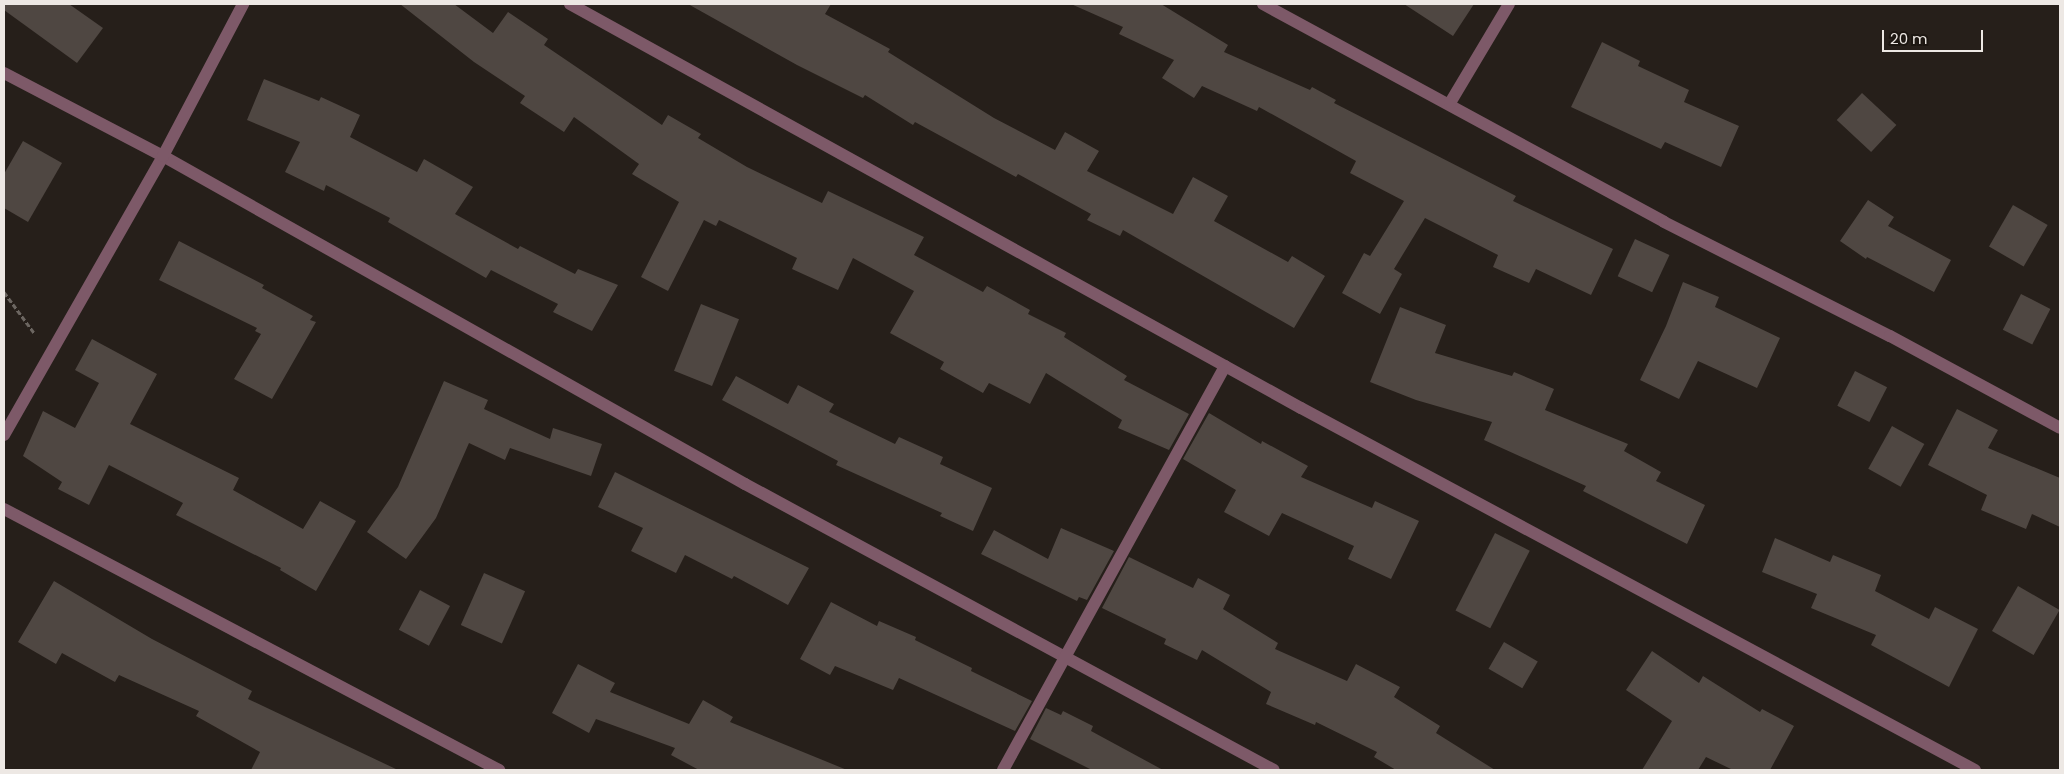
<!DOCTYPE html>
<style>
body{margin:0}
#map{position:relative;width:2064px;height:774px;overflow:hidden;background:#261f1a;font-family:Poppins,sans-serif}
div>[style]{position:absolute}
.building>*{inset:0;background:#4f4742;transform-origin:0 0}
.path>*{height:3px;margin-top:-1.5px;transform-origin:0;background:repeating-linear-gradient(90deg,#6c6661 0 5px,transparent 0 7.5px)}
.minor>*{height:12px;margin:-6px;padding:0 6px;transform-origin:6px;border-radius:6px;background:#7d5968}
span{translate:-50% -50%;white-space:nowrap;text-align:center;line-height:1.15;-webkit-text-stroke:4.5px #1c1611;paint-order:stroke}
.frame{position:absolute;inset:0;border:5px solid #ede8e4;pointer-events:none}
.scale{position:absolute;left:1882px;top:30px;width:101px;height:22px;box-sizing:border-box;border:2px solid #ede8e4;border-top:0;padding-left:6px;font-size:15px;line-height:18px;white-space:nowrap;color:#ede8e4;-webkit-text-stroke:4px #1c1611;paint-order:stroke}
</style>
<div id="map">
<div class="building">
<i style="clip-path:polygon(4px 4px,69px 4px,103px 28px,77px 63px,4px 10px)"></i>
<i style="clip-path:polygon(400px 4px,454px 4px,493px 33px,508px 12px,548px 39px,544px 45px,662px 125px,668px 115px,701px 134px,698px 138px,747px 167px,822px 203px,828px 191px,924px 237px,914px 255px,983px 292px,987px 286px,1030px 310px,1028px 314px,1066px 333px,1064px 337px,1127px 376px,1124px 380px,1189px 414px,1169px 450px,1118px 428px,1122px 420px,1046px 373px,1030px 404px,989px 383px,983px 393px,940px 369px,944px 362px,890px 333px,914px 291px,853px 258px,838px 290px,792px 269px,797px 258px,719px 220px,716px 226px,704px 220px,668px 291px,641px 277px,679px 202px,632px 174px,639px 164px,574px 117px,564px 132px,520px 103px,525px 96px,474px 62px)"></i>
<i style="clip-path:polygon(688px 4px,831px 4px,825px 14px,890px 49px,888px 52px,994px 118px,1055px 150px,1065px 132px,1099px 151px,1087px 171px,1173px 214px,1193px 177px,1228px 196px,1214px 221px,1288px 262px,1292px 256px,1325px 276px,1294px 328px,1123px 230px,1120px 236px,1087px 220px,1091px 214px,1018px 174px,1016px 177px,915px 122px,913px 125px,865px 95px,863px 98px,797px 65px)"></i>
<i style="clip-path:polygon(1071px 4px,1161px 4px,1228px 45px,1224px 52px,1310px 90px,1312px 87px,1336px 100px,1334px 103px,1516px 196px,1513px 201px,1613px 249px,1591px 295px,1536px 269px,1529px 283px,1493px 267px,1498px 255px,1425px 218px,1394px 269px,1402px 274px,1380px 314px,1342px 293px,1364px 253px,1370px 256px,1404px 201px,1350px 173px,1356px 161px,1259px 107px,1257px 111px,1202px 86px,1194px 98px,1162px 78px,1174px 60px,1119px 34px,1123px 27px)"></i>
<i style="clip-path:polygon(1404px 4px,1474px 4px,1453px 36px)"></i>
<i style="clip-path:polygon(1602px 42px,1640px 61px,1638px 66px,1689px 90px,1684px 102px,1739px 126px,1721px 167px,1665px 142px,1661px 149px,1571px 107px)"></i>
<i style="clip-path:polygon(264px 79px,319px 101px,321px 97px,360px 115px,350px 137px,417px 172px,424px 159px,473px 187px,455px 214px,518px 249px,520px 246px,575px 274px,578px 269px,618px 285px,592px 331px,553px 312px,558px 304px,491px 270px,486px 278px,388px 222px,390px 218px,326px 185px,324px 191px,285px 172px,300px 142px,247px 120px)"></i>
<i style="left:1862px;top:93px;width:47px;height:37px;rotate:43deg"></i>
<i style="clip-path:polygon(23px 141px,62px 163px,28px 222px,4px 208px,4px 174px)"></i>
<i style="clip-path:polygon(1868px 200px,1894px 217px,1888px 226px,1951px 260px,1934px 292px,1867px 257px,1866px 259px,1840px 241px)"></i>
<i style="left:2013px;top:205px;width:40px;height:48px;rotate:30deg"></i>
<i style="left:1635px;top:239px;width:38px;height:41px;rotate:25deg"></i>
<i style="clip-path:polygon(179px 241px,264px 285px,262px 288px,313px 316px,310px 320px,316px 322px,272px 399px,234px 379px,261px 334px,255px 331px,257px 328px,159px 280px)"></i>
<i style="clip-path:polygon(1683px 282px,1719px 297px,1715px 307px,1780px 338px,1757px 388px,1698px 361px,1679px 399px,1640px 380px,1666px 326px)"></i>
<i style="left:2021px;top:294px;width:33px;height:40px;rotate:27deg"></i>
<i style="left:701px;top:304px;width:41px;height:72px;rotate:22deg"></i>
<i style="clip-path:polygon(1400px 307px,1446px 325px,1435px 353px,1512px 376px,1514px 372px,1554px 389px,1545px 410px,1628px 444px,1624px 451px,1661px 472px,1656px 481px,1705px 505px,1687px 544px,1583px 491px,1586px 486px,1484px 440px,1492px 422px,1416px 400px,1370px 382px)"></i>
<i style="clip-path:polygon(92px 339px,157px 374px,130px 424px,239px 478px,233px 490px,303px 529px,320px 501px,356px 521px,316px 591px,280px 570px,281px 568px,176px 515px,183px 503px,109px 465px,89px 505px,58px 489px,62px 482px,23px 456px,43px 411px,75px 428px,99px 383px,75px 370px)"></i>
<i style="left:1855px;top:371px;width:36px;height:39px;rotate:27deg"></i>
<i style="clip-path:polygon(736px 376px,788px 404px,798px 385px,834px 404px,829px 412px,895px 444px,899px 437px,943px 457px,940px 464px,992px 488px,973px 531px,940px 516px,942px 513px,836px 465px,838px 461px,722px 400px)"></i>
<i style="clip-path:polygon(444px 381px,488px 400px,484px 409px,550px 439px,553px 428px,602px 444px,591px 476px,510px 448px,505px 460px,469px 443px,436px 518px,406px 559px,367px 532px,398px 487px)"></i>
<i style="clip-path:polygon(1957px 409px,1998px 430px,1988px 448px,2060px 478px,2060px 527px,2032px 514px,2026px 529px,1981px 510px,1987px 495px,1928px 465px)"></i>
<i style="clip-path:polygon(1209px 413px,1261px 444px,1262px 441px,1308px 466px,1301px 477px,1372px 508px,1375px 501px,1419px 521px,1391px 579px,1348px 559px,1354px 546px,1282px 513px,1269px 536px,1224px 512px,1236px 490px,1183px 459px)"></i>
<i style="left:1892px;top:426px;width:37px;height:49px;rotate:29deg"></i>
<i style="clip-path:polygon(615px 472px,809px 568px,788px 605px,734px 576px,732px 579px,685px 555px,676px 573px,631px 551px,643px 528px,598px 507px)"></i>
<i style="clip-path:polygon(1061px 528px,1114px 551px,1087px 600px,1079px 597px,1077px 601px,981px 554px,994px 530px,1048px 559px)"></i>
<i style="left:1495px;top:533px;width:39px;height:87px;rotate:27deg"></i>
<i style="clip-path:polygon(1775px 538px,1830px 562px,1833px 555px,1881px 575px,1875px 591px,1929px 619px,1935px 607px,1978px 629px,1949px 687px,1871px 645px,1876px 635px,1811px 608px,1817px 594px,1762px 572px)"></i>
<i style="clip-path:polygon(1129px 557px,1193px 588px,1198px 578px,1230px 595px,1223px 609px,1278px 643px,1275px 649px,1347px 681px,1356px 664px,1400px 687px,1394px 697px,1440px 726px,1436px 733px,1495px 770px,1396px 770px,1374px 757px,1377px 752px,1316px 722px,1315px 725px,1266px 704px,1271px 692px,1202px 650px,1197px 660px,1164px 644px,1166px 639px,1102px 608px)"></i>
<i style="left:484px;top:573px;width:45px;height:57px;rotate:24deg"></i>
<i style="clip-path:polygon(54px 581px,152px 639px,252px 691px,248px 699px,398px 770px,251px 770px,260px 752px,196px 716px,199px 711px,119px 675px,115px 682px,62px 653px,56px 664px,18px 642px)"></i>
<i style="left:2018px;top:586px;width:48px;height:52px;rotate:30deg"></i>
<i style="left:420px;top:590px;width:34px;height:45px;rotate:28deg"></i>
<i style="clip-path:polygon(831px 602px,877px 626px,879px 621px,916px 637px,915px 640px,972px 668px,971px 671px,1032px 701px,1015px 731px,899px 678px,893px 690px,835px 666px,830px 675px,800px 659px)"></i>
<i style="left:1504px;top:642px;width:39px;height:31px;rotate:30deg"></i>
<i style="clip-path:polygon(1652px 651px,1699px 683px,1703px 676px,1760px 712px,1762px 709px,1794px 726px,1770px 770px,1733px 770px,1706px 757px,1698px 770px,1642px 770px,1672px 721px,1626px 690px)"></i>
<i style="clip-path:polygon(578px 664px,615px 683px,610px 692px,689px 724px,703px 700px,733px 717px,730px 722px,847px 770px,699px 770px,671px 755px,675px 748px,596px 719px,589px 733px,552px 713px)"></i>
<i style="clip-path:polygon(1046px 708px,1061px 715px,1063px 711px,1093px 726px,1091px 731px,1163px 770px,1092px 770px,1030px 739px)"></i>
</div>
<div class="path">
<i style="left:4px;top:292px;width:52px;rotate:53.6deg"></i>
</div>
<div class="minor">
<i style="left:570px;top:4px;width:835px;rotate:28.93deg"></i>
<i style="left:1301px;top:408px;width:765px;rotate:28.24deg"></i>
<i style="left:1263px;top:4px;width:456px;rotate:28.5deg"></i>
<i style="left:1664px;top:222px;width:253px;rotate:26.8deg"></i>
<i style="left:1890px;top:336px;width:193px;rotate:28.4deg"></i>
<i style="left:4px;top:73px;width:179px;rotate:27.6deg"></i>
<i style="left:163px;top:156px;width:668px;rotate:29.4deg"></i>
<i style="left:745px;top:484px;width:601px;rotate:28.4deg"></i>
<i style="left:1450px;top:103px;width:115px;rotate:-59.2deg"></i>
<i style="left:4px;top:435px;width:321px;rotate:-60.3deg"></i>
<i style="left:163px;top:156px;width:172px;rotate:-62.2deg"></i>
<i style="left:4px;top:509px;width:560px;rotate:27.8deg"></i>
<i style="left:1003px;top:770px;width:461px;rotate:-61.2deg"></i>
</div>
<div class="frame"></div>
<div class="scale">20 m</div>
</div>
